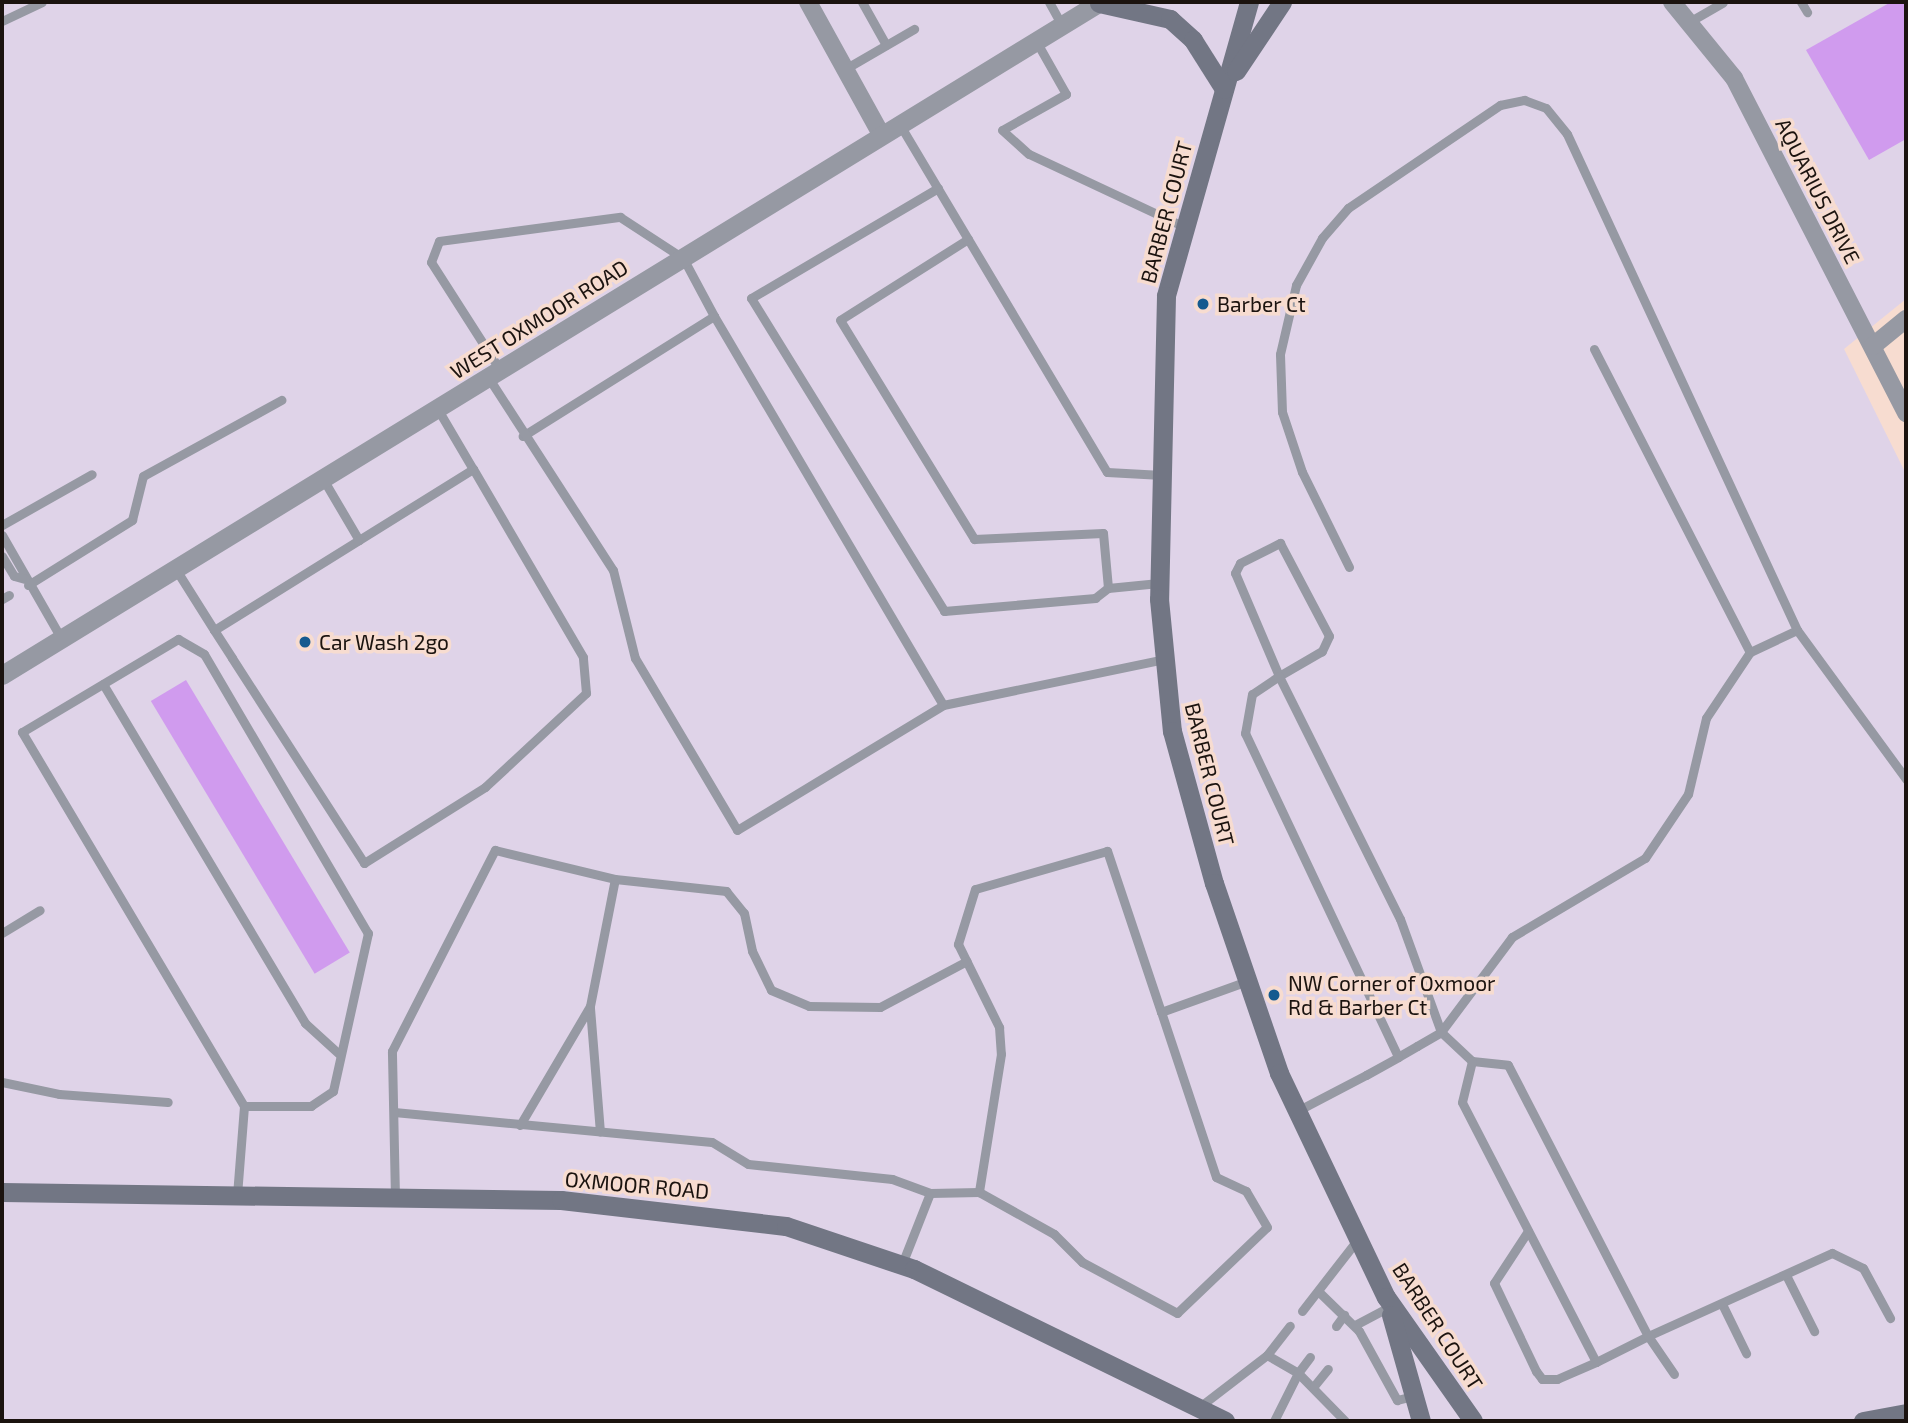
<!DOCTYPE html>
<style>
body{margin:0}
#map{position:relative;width:1908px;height:1423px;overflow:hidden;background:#f7dcd0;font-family:"Exo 2",sans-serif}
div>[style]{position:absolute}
.industrial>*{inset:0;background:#dfd3e8}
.building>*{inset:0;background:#d09bee;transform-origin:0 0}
.service>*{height:9px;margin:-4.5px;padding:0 4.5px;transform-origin:4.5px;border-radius:4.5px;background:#9699a3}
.minor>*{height:18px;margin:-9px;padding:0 9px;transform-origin:9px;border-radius:9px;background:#9699a3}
.tertiary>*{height:19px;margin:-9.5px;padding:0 9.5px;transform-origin:9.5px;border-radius:9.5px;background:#9699a3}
.secondary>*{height:19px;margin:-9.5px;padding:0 9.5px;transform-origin:9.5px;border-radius:9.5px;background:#727684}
.dots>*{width:19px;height:19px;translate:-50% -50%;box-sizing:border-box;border:4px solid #f7dcd0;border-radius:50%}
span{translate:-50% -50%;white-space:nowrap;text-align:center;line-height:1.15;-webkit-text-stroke:7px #f7dcd0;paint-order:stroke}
.street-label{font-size:21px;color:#1b130f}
.poi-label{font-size:21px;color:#1b130f}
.left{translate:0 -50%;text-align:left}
.frame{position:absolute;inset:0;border:4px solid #1b130f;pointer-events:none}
</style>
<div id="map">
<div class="industrial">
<i style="clip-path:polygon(2px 2px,1906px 2px,1906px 299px,1844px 349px,1906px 474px,1906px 1421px,2px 1421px)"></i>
</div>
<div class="building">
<i style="clip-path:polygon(1891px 2px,1906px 2px,1906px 139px,1869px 160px,1806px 50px)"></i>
<i style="left:186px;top:680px;width:318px;height:41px;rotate:59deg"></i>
</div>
<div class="service">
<i style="left:862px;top:2px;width:49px;rotate:60.8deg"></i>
<i style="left:1049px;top:2px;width:26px;rotate:61deg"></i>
<i style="left:1801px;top:2px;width:12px;rotate:59deg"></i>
<i style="left:2px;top:21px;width:44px;rotate:-25.4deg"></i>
<i style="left:1689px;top:22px;width:39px;rotate:-30deg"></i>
<i style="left:1036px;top:41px;width:61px;rotate:60.5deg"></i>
<i style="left:1066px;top:94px;width:73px;rotate:150.6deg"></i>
<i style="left:1002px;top:130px;width:36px;rotate:42deg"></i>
<i style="left:1029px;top:154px;width:172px;rotate:25.1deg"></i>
<i style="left:845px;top:69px;width:80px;rotate:-30.1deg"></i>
<i style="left:900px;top:125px;width:404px;rotate:59.2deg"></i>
<i style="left:1107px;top:472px;width:55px;rotate:3.1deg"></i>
<i style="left:938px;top:188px;width:217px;rotate:149.5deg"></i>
<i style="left:751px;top:298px;width:368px;rotate:58.3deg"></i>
<i style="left:944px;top:611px;width:152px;rotate:-4.9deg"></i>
<i style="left:1095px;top:598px;width:16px;rotate:-38deg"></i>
<i style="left:1108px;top:588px;width:51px;rotate:-5.6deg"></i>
<i style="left:968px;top:239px;width:151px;rotate:147.7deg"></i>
<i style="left:840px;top:320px;width:257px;rotate:58.5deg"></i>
<i style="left:974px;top:539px;width:129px;rotate:-2.7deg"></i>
<i style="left:1103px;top:533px;width:55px;rotate:84.8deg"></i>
<i style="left:714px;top:316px;width:451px;rotate:59.5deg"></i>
<i style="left:1594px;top:349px;width:341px;rotate:62.8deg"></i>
<i style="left:500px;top:370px;width:128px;rotate:-122.6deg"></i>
<i style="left:431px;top:262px;width:22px;rotate:-69deg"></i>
<i style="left:439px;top:241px;width:183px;rotate:-7.6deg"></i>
<i style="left:620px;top:217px;width:75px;rotate:33.1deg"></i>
<i style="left:683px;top:258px;width:66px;rotate:61.9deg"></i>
<i style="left:714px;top:316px;width:226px;rotate:147.9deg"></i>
<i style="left:488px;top:377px;width:230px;rotate:57.1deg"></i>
<i style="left:613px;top:570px;width:91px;rotate:76deg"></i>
<i style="left:635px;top:658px;width:200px;rotate:59.3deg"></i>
<i style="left:737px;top:830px;width:241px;rotate:-31.2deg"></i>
<i style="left:943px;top:705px;width:227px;rotate:-11.7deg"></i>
<i style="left:437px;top:408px;width:71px;rotate:59.5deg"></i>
<i style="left:323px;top:479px;width:71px;rotate:59.5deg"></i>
<i style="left:2px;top:525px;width:103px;rotate:-29.5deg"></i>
<i style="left:2px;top:535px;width:119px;rotate:60.2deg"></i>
<i style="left:1280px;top:543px;width:105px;rotate:62.2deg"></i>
<i style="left:1329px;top:636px;width:17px;rotate:115deg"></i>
<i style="left:1322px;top:651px;width:50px;rotate:149.8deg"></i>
<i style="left:1279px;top:676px;width:112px;rotate:-113.1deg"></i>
<i style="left:1235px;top:573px;width:11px;rotate:-63deg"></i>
<i style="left:1240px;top:563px;width:45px;rotate:-26.6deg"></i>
<i style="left:2px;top:556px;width:23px;rotate:59deg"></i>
<i style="left:14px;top:576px;width:11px;rotate:15deg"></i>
<i style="left:1349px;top:567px;width:106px;rotate:-116.3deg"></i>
<i style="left:1302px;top:472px;width:63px;rotate:-108.4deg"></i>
<i style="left:1282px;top:412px;width:58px;rotate:-92deg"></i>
<i style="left:1280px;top:354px;width:71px;rotate:-76.9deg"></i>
<i style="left:1296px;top:285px;width:54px;rotate:-61deg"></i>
<i style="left:1322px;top:238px;width:40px;rotate:-49deg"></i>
<i style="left:1348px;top:208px;width:184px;rotate:-34.1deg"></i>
<i style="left:1500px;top:105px;width:25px;rotate:-12deg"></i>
<i style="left:1524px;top:100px;width:23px;rotate:20deg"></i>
<i style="left:1546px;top:108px;width:33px;rotate:51deg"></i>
<i style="left:1567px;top:134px;width:547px;rotate:65.12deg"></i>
<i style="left:1797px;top:630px;width:52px;rotate:154.9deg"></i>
<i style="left:1750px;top:652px;width:79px;rotate:123.7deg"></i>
<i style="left:1706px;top:718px;width:78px;rotate:103.3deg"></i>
<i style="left:1688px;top:794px;width:77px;rotate:123.9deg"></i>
<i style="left:1645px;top:858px;width:155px;rotate:149.3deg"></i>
<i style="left:1512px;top:937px;width:119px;rotate:126.8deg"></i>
<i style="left:1441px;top:1032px;width:42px;rotate:43.1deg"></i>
<i style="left:1472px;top:1061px;width:36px;rotate:6deg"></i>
<i style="left:1508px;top:1065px;width:305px;rotate:62.7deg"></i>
<i style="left:1648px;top:1336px;width:58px;rotate:153.4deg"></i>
<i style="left:1596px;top:1362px;width:292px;rotate:-117.3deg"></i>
<i style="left:1462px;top:1102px;width:42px;rotate:-76.3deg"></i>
<i style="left:175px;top:568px;width:73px;rotate:57.8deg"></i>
<i style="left:214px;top:630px;width:33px;rotate:57deg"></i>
<i style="left:232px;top:658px;width:244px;rotate:57.2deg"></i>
<i style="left:364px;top:863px;width:143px;rotate:-32.1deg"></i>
<i style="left:485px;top:787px;width:138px;rotate:-42.9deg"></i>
<i style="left:586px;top:693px;width:36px;rotate:-95deg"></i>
<i style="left:583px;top:657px;width:218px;rotate:-120.3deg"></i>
<i style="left:473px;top:469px;width:305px;rotate:148.1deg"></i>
<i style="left:28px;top:585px;width:123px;rotate:-32deg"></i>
<i style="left:132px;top:520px;width:45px;rotate:-76deg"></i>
<i style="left:143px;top:476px;width:158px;rotate:-28.8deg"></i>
<i style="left:2px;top:599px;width:8px;rotate:-30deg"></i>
<i style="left:1797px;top:630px;width:185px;rotate:53.8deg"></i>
<i style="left:103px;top:684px;width:395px;rotate:59.2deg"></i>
<i style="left:305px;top:1023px;width:45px;rotate:42.3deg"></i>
<i style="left:2px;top:933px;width:44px;rotate:-31.2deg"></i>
<i style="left:590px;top:1008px;width:124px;rotate:85.4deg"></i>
<i style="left:1161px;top:1012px;width:170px;rotate:-108.5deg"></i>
<i style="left:1107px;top:851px;width:137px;rotate:163.9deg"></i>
<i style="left:975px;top:889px;width:58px;rotate:107.2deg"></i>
<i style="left:958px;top:944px;width:93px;rotate:63.7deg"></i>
<i style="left:999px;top:1027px;width:27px;rotate:86deg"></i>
<i style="left:1001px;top:1054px;width:140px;rotate:99.1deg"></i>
<i style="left:979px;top:1192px;width:86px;rotate:29.2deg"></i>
<i style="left:1054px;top:1234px;width:40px;rotate:45deg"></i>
<i style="left:1082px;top:1262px;width:108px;rotate:28.2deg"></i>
<i style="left:1177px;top:1313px;width:124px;rotate:-43.7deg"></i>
<i style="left:1267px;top:1227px;width:42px;rotate:-120.3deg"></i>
<i style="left:1246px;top:1191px;width:33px;rotate:-155deg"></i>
<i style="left:1216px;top:1177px;width:174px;rotate:-108.4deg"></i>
<i style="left:1161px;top:1012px;width:91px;rotate:-19.8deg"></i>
<i style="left:2px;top:1082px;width:58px;rotate:11.9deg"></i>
<i style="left:59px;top:1094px;width:109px;rotate:4.2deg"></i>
<i style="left:1297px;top:1111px;width:78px;rotate:-27.6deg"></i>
<i style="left:1366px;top:1075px;width:37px;rotate:-29deg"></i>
<i style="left:1398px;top:1057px;width:22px;rotate:-30deg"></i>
<i style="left:1417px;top:1046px;width:28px;rotate:-30deg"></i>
<i style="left:1441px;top:1032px;width:120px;rotate:-109.9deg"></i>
<i style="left:1400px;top:919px;width:271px;rotate:-116.5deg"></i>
<i style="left:1279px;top:676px;width:32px;rotate:146deg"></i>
<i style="left:1252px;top:694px;width:40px;rotate:100deg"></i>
<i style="left:1245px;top:733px;width:358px;rotate:64.7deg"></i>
<i style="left:394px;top:1112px;width:319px;rotate:5.4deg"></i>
<i style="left:712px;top:1142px;width:42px;rotate:31.4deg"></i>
<i style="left:748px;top:1164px;width:145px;rotate:5.9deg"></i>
<i style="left:892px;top:1179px;width:40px;rotate:20.2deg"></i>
<i style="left:520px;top:1125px;width:138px;rotate:-59.5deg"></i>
<i style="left:590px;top:1006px;width:129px;rotate:-78.9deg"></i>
<i style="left:237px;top:1195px;width:89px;rotate:-85.5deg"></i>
<i style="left:244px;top:1106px;width:435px;rotate:-120.7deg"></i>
<i style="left:22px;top:732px;width:182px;rotate:-30.8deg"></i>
<i style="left:178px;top:639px;width:30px;rotate:30deg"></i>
<i style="left:204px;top:654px;width:324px;rotate:59.6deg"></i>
<i style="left:368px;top:933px;width:162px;rotate:102.5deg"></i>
<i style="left:333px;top:1091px;width:27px;rotate:146deg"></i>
<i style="left:311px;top:1106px;width:67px;rotate:180deg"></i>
<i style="left:395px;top:1198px;width:147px;rotate:-91.2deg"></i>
<i style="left:392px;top:1051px;width:226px;rotate:-62.9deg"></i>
<i style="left:495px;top:850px;width:123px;rotate:13.6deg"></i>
<i style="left:615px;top:879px;width:112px;rotate:6.2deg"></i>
<i style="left:726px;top:891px;width:28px;rotate:51deg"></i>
<i style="left:744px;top:913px;width:39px;rotate:78deg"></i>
<i style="left:752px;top:951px;width:43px;rotate:64deg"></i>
<i style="left:771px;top:990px;width:41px;rotate:22.8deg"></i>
<i style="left:809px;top:1006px;width:71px;rotate:0.8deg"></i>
<i style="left:880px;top:1007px;width:98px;rotate:-27.9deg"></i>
<i style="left:1528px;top:1231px;width:62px;rotate:123.2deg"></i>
<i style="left:1494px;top:1283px;width:98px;rotate:64.5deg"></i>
<i style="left:1536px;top:1371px;width:10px;rotate:53deg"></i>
<i style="left:1542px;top:1379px;width:15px"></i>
<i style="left:1557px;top:1379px;width:43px;rotate:-23.6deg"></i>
<i style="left:902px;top:1264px;width:76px;rotate:-68.5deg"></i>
<i style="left:930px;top:1193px;width:49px;rotate:-1.2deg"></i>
<i style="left:1786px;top:1275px;width:63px;rotate:63.4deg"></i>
<i style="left:1318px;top:1291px;width:57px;rotate:44.3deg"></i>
<i style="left:1359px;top:1331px;width:79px;rotate:61.2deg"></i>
<i style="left:1397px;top:1400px;width:16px;rotate:-14deg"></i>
<i style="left:1722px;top:1304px;width:55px;rotate:63.9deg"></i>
<i style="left:1302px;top:1311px;width:90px;rotate:-52.2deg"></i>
<i style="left:1355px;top:1325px;width:38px;rotate:-28deg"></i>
<i style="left:1336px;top:1326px;width:14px;rotate:-54deg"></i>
<i style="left:1267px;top:1355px;width:36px;rotate:30deg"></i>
<i style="left:1298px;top:1373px;width:54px;rotate:116.6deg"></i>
<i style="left:1310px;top:1357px;width:20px;rotate:127deg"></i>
<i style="left:1298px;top:1373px;width:67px;rotate:45.6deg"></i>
<i style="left:1674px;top:1374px;width:46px;rotate:-124.4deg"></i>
<i style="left:1648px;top:1336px;width:202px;rotate:-24.3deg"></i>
<i style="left:1832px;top:1253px;width:34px;rotate:26deg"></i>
<i style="left:1863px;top:1268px;width:57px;rotate:61.6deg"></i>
<i style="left:1314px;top:1386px;width:22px;rotate:-51deg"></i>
<i style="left:1198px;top:1408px;width:87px;rotate:-37.5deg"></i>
<i style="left:1267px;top:1355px;width:37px;rotate:-52deg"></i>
</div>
<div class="minor">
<i style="left:808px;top:2px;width:153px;rotate:61.1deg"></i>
<i style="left:1672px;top:2px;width:98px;rotate:50.8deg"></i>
<i style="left:1734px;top:78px;width:377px;rotate:62.8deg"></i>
<i style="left:1873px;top:346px;width:43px;rotate:-39.3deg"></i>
</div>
<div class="tertiary">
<i style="left:2px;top:675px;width:1288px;rotate:-31.51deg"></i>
</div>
<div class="secondary">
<i style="left:1249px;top:2px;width:305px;rotate:105.8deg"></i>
<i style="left:1166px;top:296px;width:303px;rotate:91.3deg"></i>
<i style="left:1159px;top:599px;width:133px;rotate:84.4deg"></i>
<i style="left:1172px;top:731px;width:158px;rotate:74.6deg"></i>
<i style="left:1214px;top:883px;width:201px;rotate:71.1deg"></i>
<i style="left:1279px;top:1073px;width:248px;rotate:64.5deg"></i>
<i style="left:1386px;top:1297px;width:151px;rotate:54.9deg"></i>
<i style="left:1099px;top:3px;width:73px;rotate:12.7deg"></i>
<i style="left:1170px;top:19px;width:31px;rotate:42deg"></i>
<i style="left:1193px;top:40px;width:58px;rotate:57.7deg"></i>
<i style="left:1236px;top:71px;width:83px;rotate:-56.3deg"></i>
<i style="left:2px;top:1192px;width:559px;rotate:0.82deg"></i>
<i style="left:561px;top:1200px;width:226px;rotate:6.6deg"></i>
<i style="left:786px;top:1226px;width:135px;rotate:18.6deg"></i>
<i style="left:914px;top:1269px;width:346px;rotate:26deg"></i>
<i style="left:1391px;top:1315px;width:110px;rotate:74.2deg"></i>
<i style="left:1863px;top:1421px;width:44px;rotate:-10.5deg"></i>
</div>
<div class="dots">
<i style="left:1203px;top:304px;background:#155a8f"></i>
<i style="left:305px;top:642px;background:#155a8f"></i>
<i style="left:1274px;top:995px;background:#155a8f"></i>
</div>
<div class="street-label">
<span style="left:1818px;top:191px;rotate:63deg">AQUARIUS DRIVE</span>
<span style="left:1166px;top:212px;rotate:-75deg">BARBER COURT</span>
<span style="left:539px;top:319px;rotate:-32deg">WEST OXMOOR ROAD</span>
<span style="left:1210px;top:774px;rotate:76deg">BARBER COURT</span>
<span style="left:637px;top:1185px;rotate:5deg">OXMOOR ROAD</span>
<span style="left:1438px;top:1326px;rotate:57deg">BARBER COURT</span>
</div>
<div class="poi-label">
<span class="left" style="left:1217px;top:304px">Barber Ct</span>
<span class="left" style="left:319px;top:642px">Car Wash 2go</span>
<span class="left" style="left:1288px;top:995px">NW Corner of Oxmoor<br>Rd &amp; Barber Ct</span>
</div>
<div class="frame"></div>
</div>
